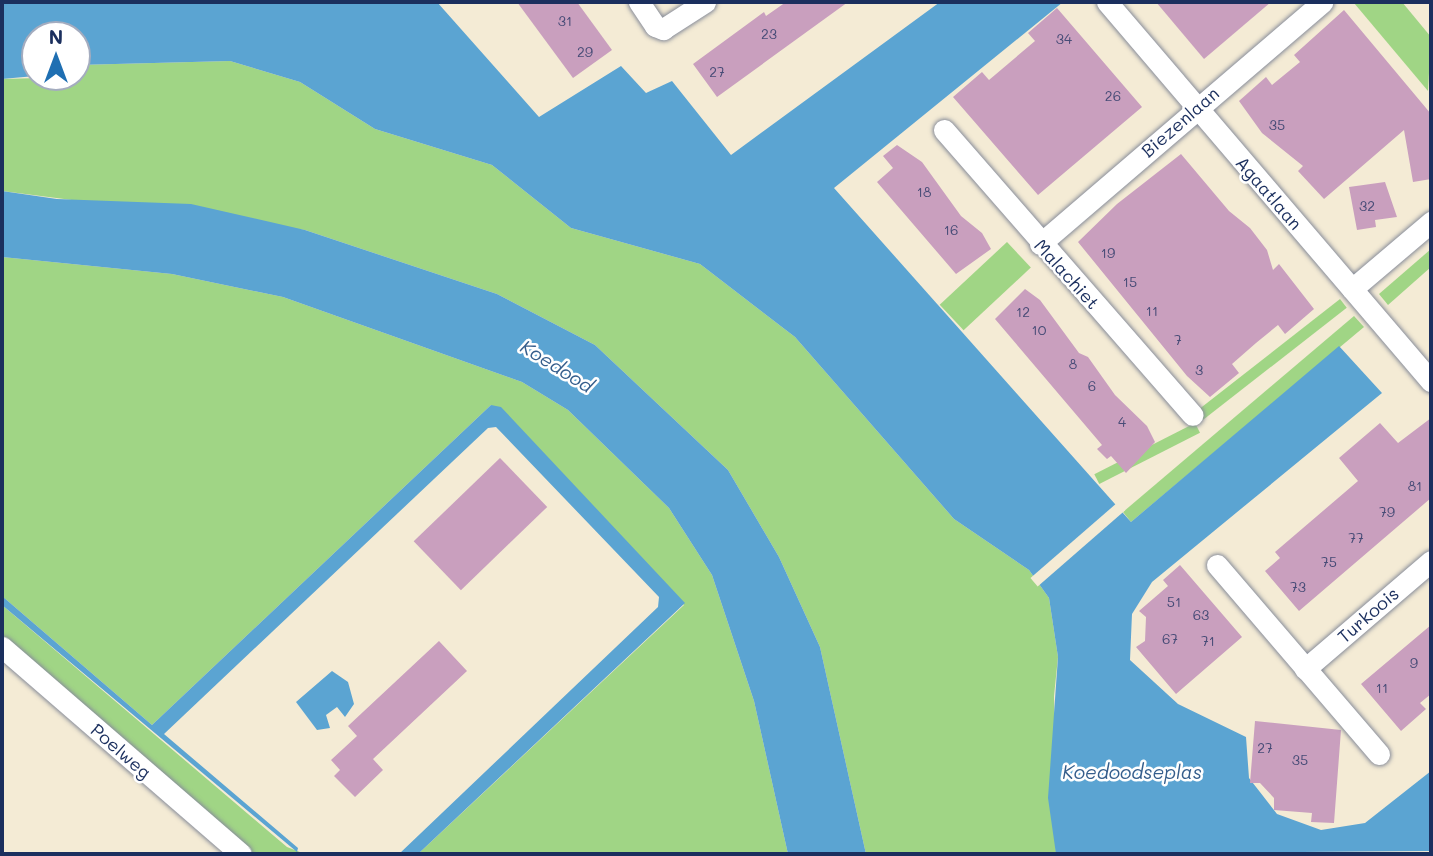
<!DOCTYPE html>
<style>
body{margin:0}
#map{position:relative;width:1433px;height:856px;overflow:hidden;background:#f4ebd5;font-family:Mali,sans-serif}
div>[style]{position:absolute}
.green>*{inset:0;background:#a0d585;transform-origin:0 0}
.water>*{inset:0;background:#5ba4d2}
.pier>*{inset:0;background:#f4ebd5;transform-origin:0 0}
.building>*{inset:0;background:#c99fbe;transform-origin:0 0}
.roads{filter:drop-shadow(0 0 2px #888d9a) drop-shadow(0 0 2px #888d9a)}
.minor>*{height:21px;margin:-10.5px;padding:0 10.5px;transform-origin:10.5px;border-radius:10.5px;background:#fff}
span{translate:-50% -50%;white-space:nowrap;text-align:center;line-height:1.15;-webkit-text-stroke:5px #fff;paint-order:stroke}
.number-label{font-size:14px;color:#464b76}
.number-label span{-webkit-text-stroke-width:0}
.street-label{font-size:18px;color:#1b2f5e}
.water-label{font-size:19px;color:#355e8c;font-style:italic}
.frame{position:absolute;inset:0;border:4px solid #1b2f5e;pointer-events:none}
.north{position:absolute;left:21px;top:21px;width:70px;height:70px;box-sizing:border-box;background:#fff;border:2px solid #a4acbf;border-radius:50%;rotate:0deg;font-size:19px;font-weight:700;line-height:28px;text-align:center;color:#1b2f5e}
.north::after{content:'';display:block;margin:auto;width:24px;height:32px;background:#1f6fb2;clip-path:polygon(50% 0,100% 100%,50% 72%,0 100%)}
</style>
<div id="map">
<div class="green">
<i style="clip-path:polygon(1402px 2px,1431px 37px,1428px 91px,1354px 3px)"></i>
<i style="clip-path:polygon(230px 61px,300px 82px,375px 129px,492px 165px,571px 228px,700px 264px,795px 337px,954px 519px,1029px 570px,1049px 598px,1058px 657px,1054px 696px,1056px 854px,866px 854px,820px 647px,779px 557px,728px 470px,595px 345px,497px 294px,305px 230px,2px 191px,2px 79px,77px 77px,77px 65px)"></i>
<i style="left:1007px;top:242px;width:35px;height:92px;rotate:47deg"></i>
<i style="clip-path:polygon(1431px 249px,1431px 267px,1388px 305px,1379px 294px)"></i>
<i style="clip-path:polygon(2px 257px,172px 274px,283px 297px,522px 382px,568px 410px,669px 508px,712px 575px,754px 701px,788px 854px,418px 854px,684px 605px,491px 405px,152px 725px,2px 596px)"></i>
<i style="left:1340px;top:299px;width:11px;height:183px;rotate:52deg"></i>
<i style="clip-path:polygon(1354px 316px,1364px 327px,1131px 522px,1123px 512px)"></i>
<i style="left:1195px;top:423px;width:11px;height:113px;rotate:63deg"></i>
<i style="clip-path:polygon(2px 605px,287px 847px,305px 854px,250px 854px,2px 639px)"></i>
</div>
<div class="water">
<i style="clip-path:polygon(2px 2px,437px 2px,539px 117px,621px 66px,646px 93px,672px 81px,731px 155px,940px 2px,1063px 2px,834px 188px,1131px 522px,1339px 346px,1382px 393px,1152px 582px,1132px 614px,1130px 660px,1178px 704px,1246px 737px,1249px 778px,1277px 814px,1321px 830px,1365px 823px,1431px 771px,1431px 851px,1056px 854px,1048px 798px,1058px 657px,1049px 598px,1029px 570px,954px 519px,795px 337px,700px 264px,571px 228px,492px 165px,375px 129px,300px 82px,230px 61px,77px 65px,77px 35px,35px 35px,35px 76px,2px 79px)"></i>
<i style="clip-path:polygon(2px 191px,57px 199px,191px 204px,305px 230px,497px 294px,595px 345px,728px 470px,779px 557px,820px 647px,866px 854px,788px 854px,754px 701px,712px 575px,669px 508px,568px 410px,522px 382px,283px 297px,172px 274px,2px 257px)"></i>
<i style="clip-path:polygon(491px 405px,501px 407px,685px 603px,418px 854px,399px 854px,658px 607px,659px 597px,496px 427px,488px 428px,164px 734px,298px 848px,297px 852px,2px 605px,2px 596px,152px 725px)"></i>
<i style="clip-path:polygon(332px 671px,348px 682px,354px 704px,345px 717px,337px 707px,326px 715px,330px 728px,317px 730px,296px 702px)"></i>
</div>
<div class="pier">
<i style="left:1118px;top:502px;width:11px;height:116px;rotate:49deg"></i>
</div>
<div class="building">
<i style="clip-path:polygon(517px 2px,577px 2px,612px 50px,573px 78px)"></i>
<i style="clip-path:polygon(786px 2px,848px 2px,717px 97px,693px 64px,764px 12px,766px 16px)"></i>
<i style="clip-path:polygon(1156px 2px,1271px 2px,1204px 59px)"></i>
<i style="clip-path:polygon(1057px 8px,1142px 107px,1038px 195px,953px 97px,982px 72px,989px 80px,1035px 41px,1028px 33px)"></i>
<i style="clip-path:polygon(1344px 10px,1431px 114px,1431px 179px,1413px 182px,1404px 130px,1324px 199px,1298px 171px,1303px 166px,1262px 133px,1239px 101px,1266px 77px,1272px 85px,1300px 62px,1294px 55px)"></i>
<i style="clip-path:polygon(897px 145px,922px 162px,961px 216px,982px 233px,991px 249px,956px 274px,877px 182px,893px 168px,883px 156px)"></i>
<i style="clip-path:polygon(1181px 154px,1229px 211px,1250px 228px,1267px 250px,1273px 270px,1279px 264px,1314px 309px,1285px 334px,1278px 325px,1256px 343px,1232px 364px,1239px 373px,1210px 397px,1187px 376px,1078px 242px,1117px 204px)"></i>
<i style="clip-path:polygon(1385px 182px,1397px 217px,1375px 220px,1376px 227px,1357px 230px,1349px 187px)"></i>
<i style="clip-path:polygon(1025px 289px,1040px 300px,1079px 353px,1088px 357px,1115px 395px,1147px 426px,1155px 442px,1126px 473px,1111px 456px,1107px 459px,1097px 449px,1102px 445px,995px 319px)"></i>
<i style="clip-path:polygon(1431px 418px,1431px 498px,1299px 611px,1265px 571px,1280px 558px,1275px 552px,1358px 481px,1339px 458px,1380px 423px,1398px 443px)"></i>
<i style="left:500px;top:458px;width:68px;height:120px;rotate:46deg"></i>
<i style="clip-path:polygon(1180px 565px,1242px 637px,1176px 694px,1136px 647px,1145px 641px,1146px 617px,1139px 611px,1168px 586px,1163px 580px)"></i>
<i style="clip-path:polygon(1431px 625px,1431px 694px,1420px 703px,1426px 709px,1401px 731px,1361px 684px)"></i>
<i style="clip-path:polygon(439px 641px,467px 671px,373px 759px,383px 770px,355px 797px,334px 776px,340px 770px,331px 760px,357px 736px,348px 726px)"></i>
<i style="clip-path:polygon(1255px 721px,1341px 730px,1334px 823px,1311px 822px,1312px 813px,1274px 810px,1274px 798px,1260px 783px,1250px 783px)"></i>
</div>
<div class="roads">
<div class="minor">
<i style="left:639px;top:2px;width:29px;rotate:56deg"></i>
<i style="left:655px;top:26px;width:9px;rotate:21deg"></i>
<i style="left:663px;top:29px;width:50px;rotate:-32.7deg"></i>
<i style="left:1107px;top:2px;width:499px;rotate:49.5deg"></i>
<i style="left:944px;top:130px;width:378px;rotate:48.9deg"></i>
<i style="left:1040px;top:244px;width:372px;rotate:-40.6deg"></i>
<i style="left:1352px;top:289px;width:104px;rotate:-40.3deg"></i>
<i style="left:1217px;top:565px;width:249px;rotate:49.4deg"></i>
<i style="left:2px;top:647px;width:316px;rotate:40.9deg"></i>
<i style="left:1305px;top:669px;width:166px;rotate:-40.6deg"></i>
</div>
</div>
<div class="number-label">
<span style="left:565px;top:21px">31</span>
<span style="left:769px;top:34px">23</span>
<span style="left:1064px;top:39px">34</span>
<span style="left:585px;top:52px">29</span>
<span style="left:717px;top:72px">27</span>
<span style="left:1113px;top:96px">26</span>
<span style="left:1277px;top:125px">35</span>
<span style="left:924px;top:192px">18</span>
<span style="left:1367px;top:206px">32</span>
<span style="left:951px;top:230px">16</span>
<span style="left:1108px;top:253px">19</span>
<span style="left:1130px;top:282px">15</span>
<span style="left:1152px;top:311px">11</span>
<span style="left:1023px;top:312px">12</span>
<span style="left:1039px;top:330px">10</span>
<span style="left:1178px;top:340px">7</span>
<span style="left:1073px;top:364px">8</span>
<span style="left:1199px;top:370px">3</span>
<span style="left:1092px;top:386px">6</span>
<span style="left:1122px;top:422px">4</span>
<span style="left:1415px;top:486px">81</span>
<span style="left:1387px;top:512px">79</span>
<span style="left:1356px;top:538px">77</span>
<span style="left:1329px;top:562px">75</span>
<span style="left:1298px;top:587px">73</span>
<span style="left:1174px;top:602px">51</span>
<span style="left:1201px;top:615px">63</span>
<span style="left:1170px;top:639px">67</span>
<span style="left:1208px;top:641px">71</span>
<span style="left:1414px;top:663px">9</span>
<span style="left:1382px;top:688px">11</span>
<span style="left:1265px;top:748px">27</span>
<span style="left:1300px;top:760px">35</span>
</div>
<div class="street-label">
<span style="left:1180px;top:122px;rotate:-41deg">Biezenlaan</span>
<span style="left:1269px;top:193px;rotate:49deg">Agaatlaan</span>
<span style="left:1067px;top:274px;rotate:48deg">Malachiet</span>
<span style="left:1368px;top:615px;rotate:-41deg">Turkoois</span>
<span style="left:121px;top:751px;rotate:41deg">Poelweg</span>
</div>
<div class="water-label">
<span style="left:557px;top:366px;rotate:32deg">Koedood</span>
<span style="left:1132px;top:772px">Koedoodseplas</span>
</div>
<div class="frame"></div>
<div class="north">N</div>
</div>
